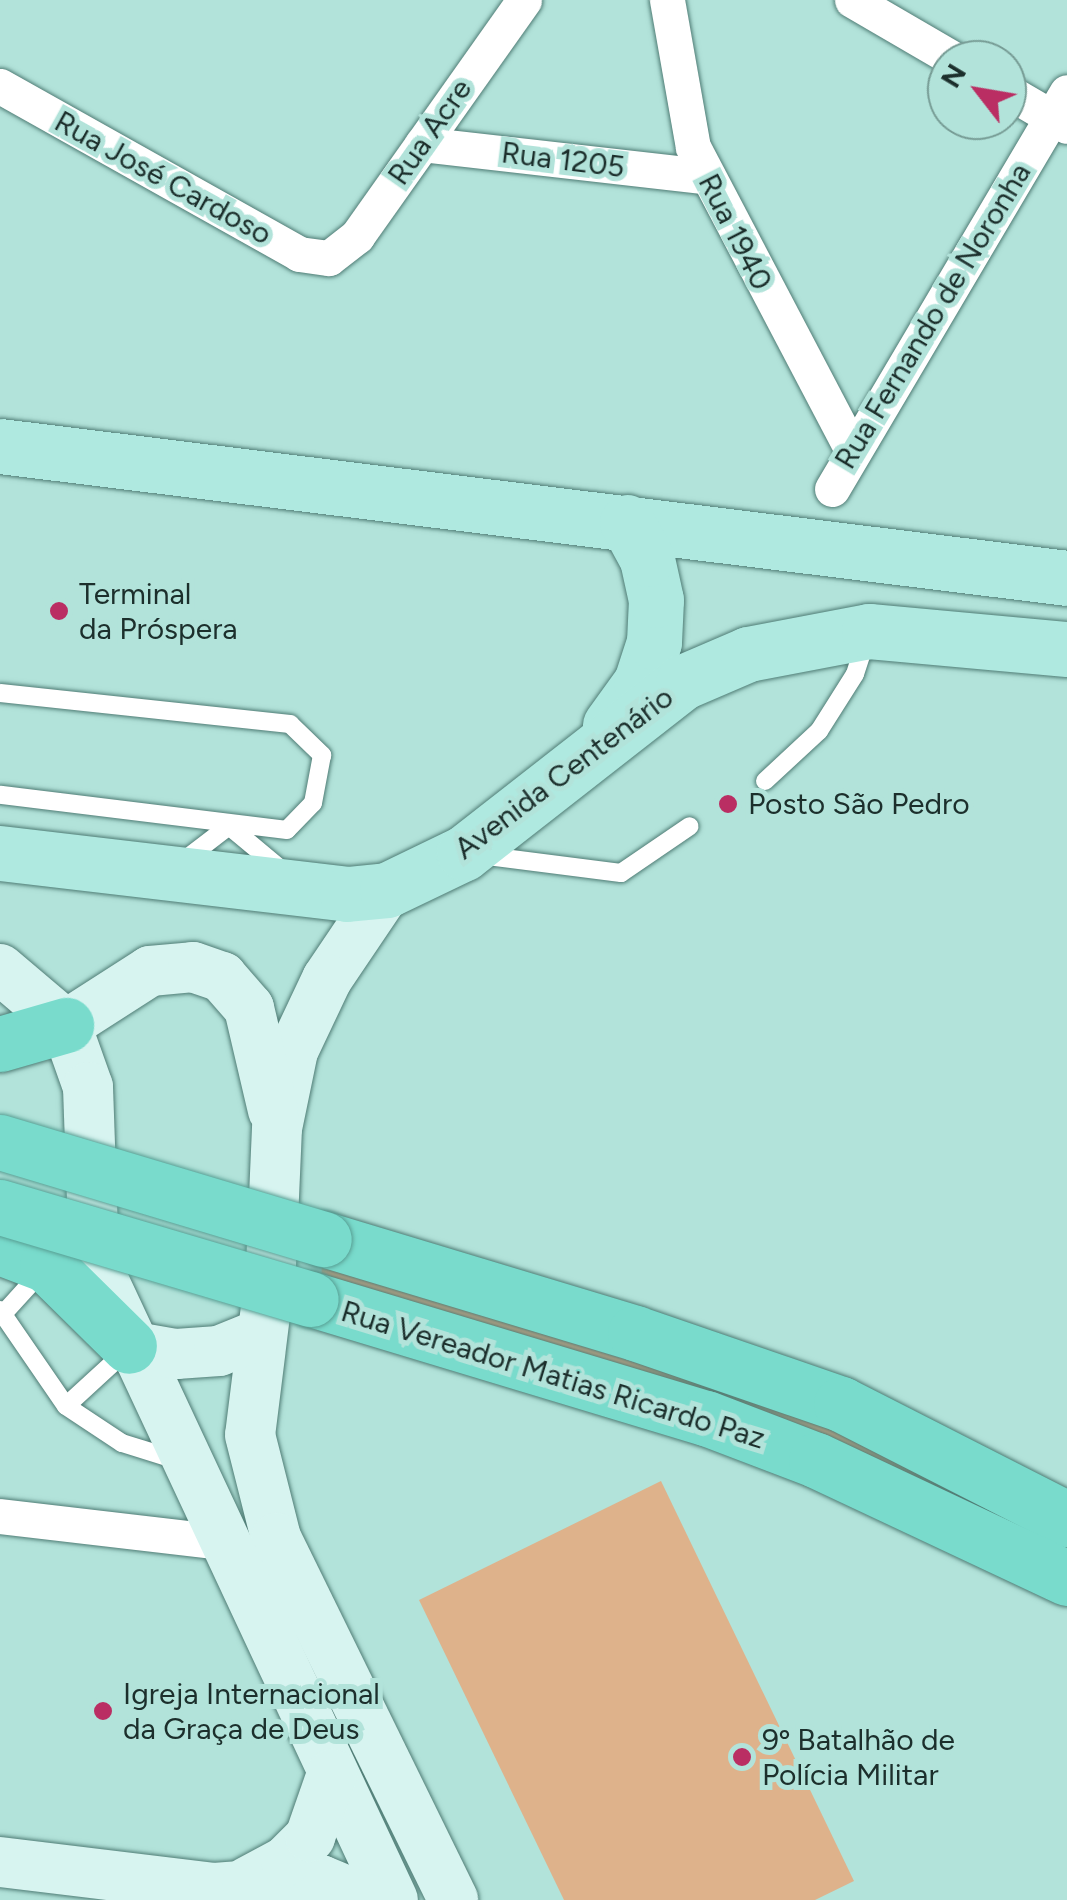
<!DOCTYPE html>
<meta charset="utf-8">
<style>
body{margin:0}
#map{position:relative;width:1067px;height:1900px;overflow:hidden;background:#b2e3da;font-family:Figtree,sans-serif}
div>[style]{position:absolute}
.green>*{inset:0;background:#deb28b}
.roads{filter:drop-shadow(0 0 2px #4f7c75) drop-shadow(0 0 2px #4f7c75)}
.lane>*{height:18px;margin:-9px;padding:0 9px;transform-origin:9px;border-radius:9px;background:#fff}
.street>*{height:35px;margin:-17.5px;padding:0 17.5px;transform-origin:17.5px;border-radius:17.5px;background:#fff}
.secondary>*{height:50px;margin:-25px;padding:0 25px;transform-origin:25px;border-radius:25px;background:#d7f4f0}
.primary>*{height:55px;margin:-27.5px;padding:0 27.5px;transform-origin:27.5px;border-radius:27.5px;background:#afe9e0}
.highway>*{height:55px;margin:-27.5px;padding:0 27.5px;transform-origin:27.5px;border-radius:27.5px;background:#79dbcc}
.bridges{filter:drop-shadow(0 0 2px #589f94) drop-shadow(0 0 2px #589f94)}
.highway-bridge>*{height:55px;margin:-27.5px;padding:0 27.5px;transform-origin:27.5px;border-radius:27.5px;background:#79dbcc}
.dots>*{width:28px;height:28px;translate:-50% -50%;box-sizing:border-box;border:5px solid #b2e3da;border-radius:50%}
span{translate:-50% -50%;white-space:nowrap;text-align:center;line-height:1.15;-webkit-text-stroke:10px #b2e3da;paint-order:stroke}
.street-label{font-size:30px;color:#1c2f2c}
.poi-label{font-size:30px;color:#1c2f2c}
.left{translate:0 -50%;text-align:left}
.north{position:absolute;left:927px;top:40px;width:100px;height:100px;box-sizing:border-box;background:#b2e3da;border:2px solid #769b94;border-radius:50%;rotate:301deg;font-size:28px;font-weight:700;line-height:40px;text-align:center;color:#1c2f2c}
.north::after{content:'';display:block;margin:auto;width:35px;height:45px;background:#ba2e63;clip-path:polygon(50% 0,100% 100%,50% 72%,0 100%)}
</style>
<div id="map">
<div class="green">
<i style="clip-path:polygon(322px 1265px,823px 1421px,1067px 1538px,1067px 1566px,321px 1280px)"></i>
<i style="clip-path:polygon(661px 1481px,854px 1881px,815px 1900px,564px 1900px,419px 1600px)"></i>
</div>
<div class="roads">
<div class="lane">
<i style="left:0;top:693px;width:292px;rotate:6.1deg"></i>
<i style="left:290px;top:724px;width:45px;rotate:44.1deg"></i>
<i style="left:322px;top:755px;width:49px;rotate:100.6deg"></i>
<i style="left:313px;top:803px;width:37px;rotate:134deg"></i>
<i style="left:287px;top:830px;width:289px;rotate:-173deg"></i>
<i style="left:765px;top:781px;width:74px;rotate:-42.8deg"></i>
<i style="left:819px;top:731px;width:67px;rotate:-57.7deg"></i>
<i style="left:855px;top:674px;width:38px;rotate:-72deg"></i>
<i style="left:229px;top:826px;width:69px;rotate:39.7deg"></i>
<i style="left:480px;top:855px;width:142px;rotate:7.3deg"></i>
<i style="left:621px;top:873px;width:83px;rotate:-34.3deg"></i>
<i style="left:182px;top:862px;width:59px;rotate:-37.5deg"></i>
<i style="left:0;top:1310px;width:116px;rotate:55.5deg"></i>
<i style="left:66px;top:1406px;width:67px;rotate:33.5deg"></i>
<i style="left:122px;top:1443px;width:61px;rotate:17.2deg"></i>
<i style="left:3px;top:1314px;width:59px;rotate:-47.7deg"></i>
<i style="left:66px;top:1406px;width:80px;rotate:-42.5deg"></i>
</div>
<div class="street">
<i style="left:667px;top:0;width:149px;rotate:80deg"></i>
<i style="left:693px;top:147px;width:340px;rotate:62.3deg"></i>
<i style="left:852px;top:0;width:119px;rotate:30.2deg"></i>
<i style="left:0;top:86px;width:343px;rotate:29.3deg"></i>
<i style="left:299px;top:254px;width:30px;rotate:8deg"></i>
<i style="left:329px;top:258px;width:36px;rotate:-38deg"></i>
<i style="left:357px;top:236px;width:289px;rotate:-54.7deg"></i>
<i style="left:1007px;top:91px;width:69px;rotate:30.3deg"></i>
<i style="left:422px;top:144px;width:285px;rotate:6.5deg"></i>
<i style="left:832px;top:489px;width:461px;rotate:-59.4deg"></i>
<i style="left:0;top:1516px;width:224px;rotate:6.7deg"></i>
</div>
<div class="secondary">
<i style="left:387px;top:890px;width:107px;rotate:124deg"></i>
<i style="left:327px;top:979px;width:80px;rotate:115.3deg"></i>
<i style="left:293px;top:1051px;width:79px;rotate:101.7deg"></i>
<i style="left:277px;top:1128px;width:139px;rotate:92.5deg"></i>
<i style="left:271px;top:1267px;width:169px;rotate:97.1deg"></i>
<i style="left:250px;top:1435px;width:106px;rotate:75.8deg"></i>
<i style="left:276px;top:1538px;width:403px;rotate:63.9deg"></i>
<i style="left:0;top:969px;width:87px;rotate:40.3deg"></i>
<i style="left:66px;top:1025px;width:66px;rotate:70.5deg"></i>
<i style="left:88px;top:1087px;width:173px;rotate:88deg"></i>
<i style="left:94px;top:1260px;width:706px;rotate:64.96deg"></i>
<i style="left:66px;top:1025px;width:100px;rotate:-32.7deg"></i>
<i style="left:150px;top:971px;width:43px;rotate:-5.3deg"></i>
<i style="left:193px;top:967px;width:31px;rotate:19deg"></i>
<i style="left:222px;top:977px;width:41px;rotate:48.9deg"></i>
<i style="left:249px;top:1008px;width:105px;rotate:76.8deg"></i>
<i style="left:129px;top:1346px;width:48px;rotate:9.7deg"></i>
<i style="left:176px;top:1354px;width:43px;rotate:-4deg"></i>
<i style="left:219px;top:1351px;width:42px;rotate:-22.3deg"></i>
<i style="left:0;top:1862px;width:216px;rotate:6.9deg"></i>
<i style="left:214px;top:1888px;width:107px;rotate:-4.3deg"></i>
<i style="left:321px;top:1880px;width:52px;rotate:22.6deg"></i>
<i style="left:247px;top:1882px;width:44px;rotate:-28.3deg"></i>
<i style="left:286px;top:1861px;width:34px;rotate:-45deg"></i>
<i style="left:310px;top:1837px;width:67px;rotate:-70.8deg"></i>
</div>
<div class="primary">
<i style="left:0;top:446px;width:1075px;rotate:7.05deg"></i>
<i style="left:610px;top:725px;width:53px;rotate:-54.2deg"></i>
<i style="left:641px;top:682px;width:42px;rotate:-72deg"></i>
<i style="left:654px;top:642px;width:42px;rotate:-87.3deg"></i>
<i style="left:656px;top:600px;width:42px;rotate:-102.4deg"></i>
<i style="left:647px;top:559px;width:42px;rotate:-118.4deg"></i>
<i style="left:0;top:853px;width:349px;rotate:6.7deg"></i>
<i style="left:347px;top:894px;width:40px;rotate:-5.7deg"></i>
<i style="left:387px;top:890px;width:85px;rotate:-25.7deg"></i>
<i style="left:464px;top:853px;width:278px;rotate:-38deg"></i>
<i style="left:683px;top:682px;width:71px;rotate:-23.3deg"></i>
<i style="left:748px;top:654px;width:123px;rotate:-10.8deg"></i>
<i style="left:869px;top:631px;width:199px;rotate:5.2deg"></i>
</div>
<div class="highway">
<i style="left:0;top:1044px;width:69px;rotate:-16.1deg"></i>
<i style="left:324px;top:1239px;width:325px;rotate:16.8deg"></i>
<i style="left:635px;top:1333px;width:218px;rotate:19deg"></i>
<i style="left:841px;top:1404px;width:254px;rotate:27deg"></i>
<i style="left:0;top:1247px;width:50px;rotate:21deg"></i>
<i style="left:47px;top:1265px;width:115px;rotate:44.6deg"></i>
<i style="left:311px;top:1299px;width:413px;rotate:16.8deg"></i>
<i style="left:706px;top:1418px;width:118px;rotate:20.9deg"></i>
<i style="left:816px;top:1460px;width:277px;rotate:25.2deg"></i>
</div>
</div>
<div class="bridges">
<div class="highway-bridge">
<i style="left:0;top:1142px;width:338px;rotate:16.7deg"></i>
<i style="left:0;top:1207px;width:324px;rotate:16.5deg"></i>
</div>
</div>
<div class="dots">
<i style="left:59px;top:611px;background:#ba2e63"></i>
<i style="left:728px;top:804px;background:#ba2e63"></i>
<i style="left:103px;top:1711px;background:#ba2e63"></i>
<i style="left:742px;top:1757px;background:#ba2e63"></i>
</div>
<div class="street-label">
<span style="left:430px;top:132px;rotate:-55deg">Rua Acre</span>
<span style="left:563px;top:160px;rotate:7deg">Rua 1205</span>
<span style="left:163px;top:178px;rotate:29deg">Rua José Cardoso</span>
<span style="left:735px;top:232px;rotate:63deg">Rua 1940</span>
<span style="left:933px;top:316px;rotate:-59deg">Rua Fernando de Noronha</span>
<span style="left:564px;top:773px;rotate:-37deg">Avenida Centenário</span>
<span style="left:553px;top:1375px;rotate:17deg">Rua Vereador Matias Ricardo Paz</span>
</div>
<div class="poi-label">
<span class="left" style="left:79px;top:611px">Terminal<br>da Próspera</span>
<span class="left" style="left:748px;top:804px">Posto São Pedro</span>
<span class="left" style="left:123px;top:1711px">Igreja Internacional<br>da Graça de Deus</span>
<span class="left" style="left:762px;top:1757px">9º Batalhão de<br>Polícia Militar</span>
</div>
<div class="north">N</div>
</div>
